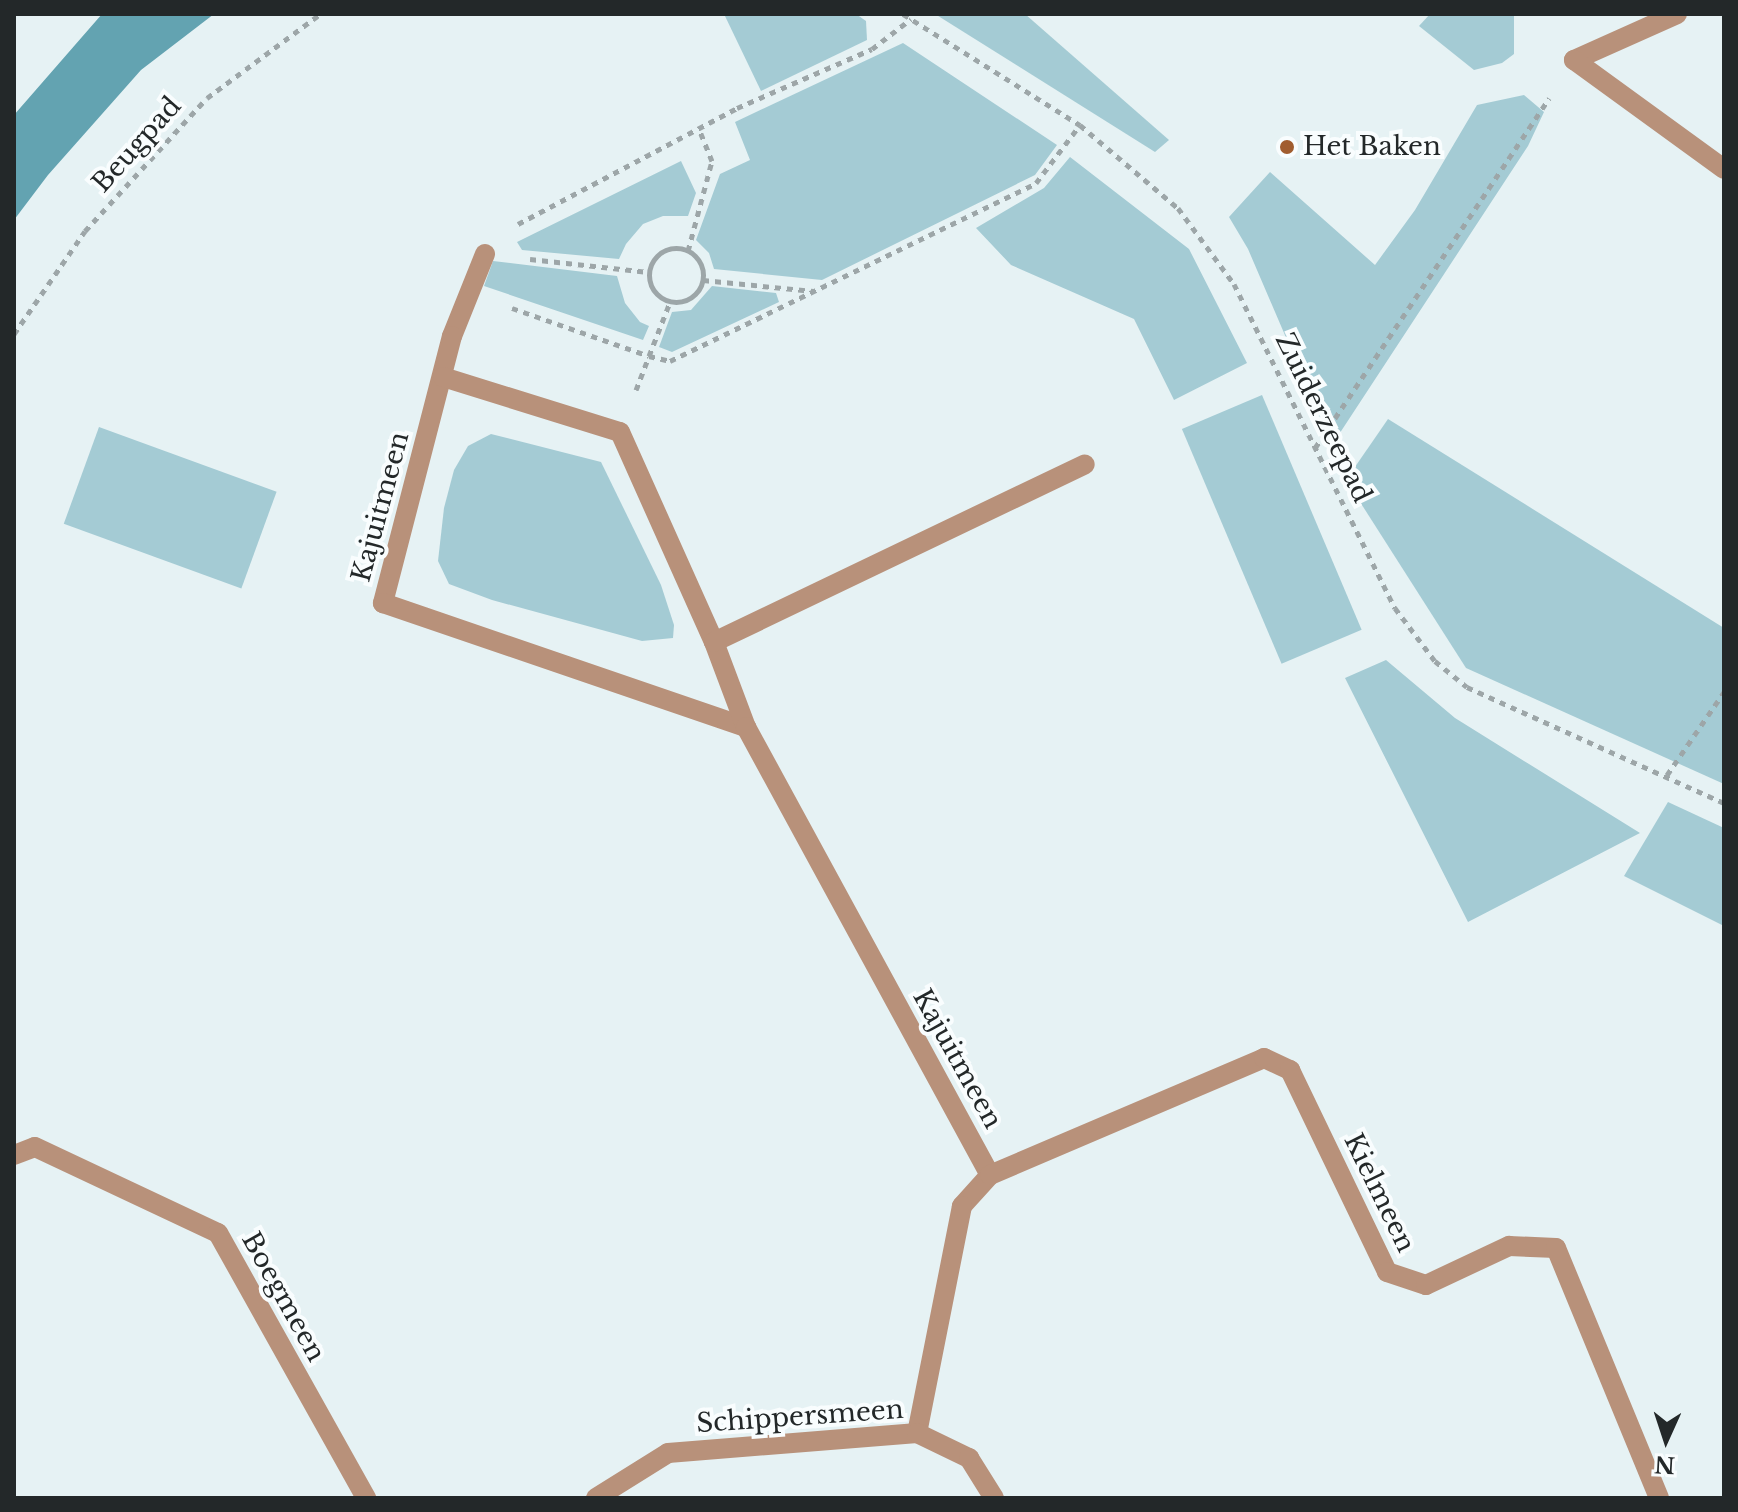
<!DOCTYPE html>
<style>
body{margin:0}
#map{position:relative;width:1738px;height:1512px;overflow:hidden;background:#e6f2f4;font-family:"Libre Baskerville",serif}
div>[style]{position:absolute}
.green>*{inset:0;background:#a4cbd4;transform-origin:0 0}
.water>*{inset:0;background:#63a3b1}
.path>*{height:5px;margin-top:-2.5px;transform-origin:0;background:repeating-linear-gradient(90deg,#9da6a8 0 6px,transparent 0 12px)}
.path>.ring{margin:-2.5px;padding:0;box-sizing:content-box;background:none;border:5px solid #9da6a8;border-radius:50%}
.minor>*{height:20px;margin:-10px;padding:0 10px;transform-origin:10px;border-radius:10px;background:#b8917a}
.dots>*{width:22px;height:22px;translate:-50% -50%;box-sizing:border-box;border:4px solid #f9fdfe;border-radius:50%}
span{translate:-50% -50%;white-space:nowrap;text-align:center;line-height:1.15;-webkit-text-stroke:8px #f9fdfe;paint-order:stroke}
.street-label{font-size:26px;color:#232829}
.poi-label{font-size:26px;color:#232829}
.left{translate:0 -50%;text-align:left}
.frame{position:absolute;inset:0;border:16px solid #232829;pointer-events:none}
.north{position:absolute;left:1626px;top:1400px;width:80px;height:80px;-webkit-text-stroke:6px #f9fdfe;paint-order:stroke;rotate:183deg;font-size:22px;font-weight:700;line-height:32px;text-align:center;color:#232829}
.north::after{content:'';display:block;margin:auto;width:28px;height:36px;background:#232829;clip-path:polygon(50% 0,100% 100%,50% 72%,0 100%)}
</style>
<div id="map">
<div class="green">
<i style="clip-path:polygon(724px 14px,856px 14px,866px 21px,867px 40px,761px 91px)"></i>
<i style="clip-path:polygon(935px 14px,1025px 14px,1169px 140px,1155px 152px)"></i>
<i style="clip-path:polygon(1430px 14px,1514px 14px,1514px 54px,1502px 63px,1474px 70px,1419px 26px)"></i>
<i style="clip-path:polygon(903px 43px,1057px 145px,1035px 175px,822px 280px,714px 269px,709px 253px,696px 240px,720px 174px,750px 160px,735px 122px)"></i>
<i style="clip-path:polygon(1524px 95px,1544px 112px,1528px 146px,1332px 445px,1248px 249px,1229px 217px,1270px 172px,1375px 265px,1415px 210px,1477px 105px)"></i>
<i style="clip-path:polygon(1070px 157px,1189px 249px,1247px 363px,1174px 400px,1134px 319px,1011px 265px,976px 228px,1044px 188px)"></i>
<i style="clip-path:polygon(681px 161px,696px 193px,688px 216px,663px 216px,643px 224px,626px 244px,619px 259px,522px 250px,517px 242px)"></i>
<i style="clip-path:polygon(493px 261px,617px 276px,625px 303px,640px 322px,649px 326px,643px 340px,484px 286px)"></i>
<i style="clip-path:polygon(712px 286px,776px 293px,779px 302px,672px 352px,659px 347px,672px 312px,691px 310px)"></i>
<i style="left:1262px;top:395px;width:255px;height:87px;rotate:67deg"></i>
<i style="clip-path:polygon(1388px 419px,1724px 628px,1724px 784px,1466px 668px,1346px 480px)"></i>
<i style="left:99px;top:427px;width:189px;height:103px;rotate:20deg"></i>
<i style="clip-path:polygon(491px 434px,601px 462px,661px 585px,674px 625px,673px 638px,642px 641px,492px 600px,449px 584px,438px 561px,444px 508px,454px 470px,468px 446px)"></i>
<i style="clip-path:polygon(1386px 660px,1455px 718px,1640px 833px,1468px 922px,1345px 678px)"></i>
<i style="clip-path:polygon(1668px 802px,1724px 828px,1724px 926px,1624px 876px)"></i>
</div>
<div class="water">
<i style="clip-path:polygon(102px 14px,214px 14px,141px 70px,48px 175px,14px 220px,14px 115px)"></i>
</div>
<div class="path">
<i style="left:903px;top:14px;width:209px;rotate:32.1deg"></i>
<i style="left:1080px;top:125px;width:128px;rotate:40.3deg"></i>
<i style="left:1178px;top:208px;width:94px;rotate:53.6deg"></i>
<i style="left:1234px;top:284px;width:362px;rotate:63.6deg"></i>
<i style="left:1395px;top:608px;width:66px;rotate:53deg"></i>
<i style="left:1435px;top:661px;width:41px;rotate:39.1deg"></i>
<i style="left:1467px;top:687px;width:282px;rotate:24.3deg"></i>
<i style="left:518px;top:224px;width:248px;rotate:-27.9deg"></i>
<i style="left:737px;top:108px;width:147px;rotate:-23.6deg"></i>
<i style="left:872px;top:49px;width:49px;rotate:-37.6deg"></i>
<i class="ring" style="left:649px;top:248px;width:49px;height:49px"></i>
<i style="left:688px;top:251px;width:93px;rotate:-75.1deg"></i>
<i style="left:712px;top:161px;width:35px;rotate:-112deg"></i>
<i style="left:530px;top:259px;width:119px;rotate:6.3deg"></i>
<i style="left:703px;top:280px;width:111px;rotate:5.7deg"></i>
<i style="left:512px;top:308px;width:145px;rotate:19.3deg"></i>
<i style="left:649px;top:356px;width:58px;rotate:-68.7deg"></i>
<i style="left:14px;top:334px;width:125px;rotate:-55.4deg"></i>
<i style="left:85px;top:231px;width:180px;rotate:-47.5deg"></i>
<i style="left:207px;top:98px;width:141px;rotate:-36.6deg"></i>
<i style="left:636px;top:390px;width:36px;rotate:-69deg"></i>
<i style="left:649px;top:356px;width:22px;rotate:13deg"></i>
<i style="left:670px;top:361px;width:407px;rotate:-25.9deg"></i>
<i style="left:1036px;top:183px;width:73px;rotate:-52.8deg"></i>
<i style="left:1315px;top:448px;width:421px;rotate:-56.2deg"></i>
<i style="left:1667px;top:775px;width:101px;rotate:-55.5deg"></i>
</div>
<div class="minor">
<i style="left:1677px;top:14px;width:113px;rotate:155.9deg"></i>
<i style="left:1574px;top:60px;width:185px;rotate:36deg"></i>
<i style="left:485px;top:254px;width:88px;rotate:111.9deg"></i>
<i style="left:452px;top:336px;width:276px;rotate:104.5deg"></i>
<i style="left:383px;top:603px;width:384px;rotate:18.9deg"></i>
<i style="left:443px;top:377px;width:185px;rotate:17.3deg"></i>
<i style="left:620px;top:432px;width:230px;rotate:65.9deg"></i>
<i style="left:714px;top:642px;width:91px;rotate:69.4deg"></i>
<i style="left:746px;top:727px;width:510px;rotate:61.43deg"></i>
<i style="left:990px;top:1175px;width:42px;rotate:132.1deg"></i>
<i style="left:962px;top:1206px;width:231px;rotate:101.2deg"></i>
<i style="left:714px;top:642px;width:411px;rotate:-25.6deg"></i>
<i style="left:14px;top:1155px;width:22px;rotate:-21deg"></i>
<i style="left:35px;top:1147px;width:202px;rotate:25.2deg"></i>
<i style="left:218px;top:1233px;width:304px;rotate:60.8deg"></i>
<i style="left:990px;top:1175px;width:298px;rotate:-23.1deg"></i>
<i style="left:1264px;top:1058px;width:29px;rotate:25deg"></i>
<i style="left:1290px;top:1070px;width:224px;rotate:64.3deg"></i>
<i style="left:1387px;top:1272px;width:41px;rotate:18.4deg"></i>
<i style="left:1426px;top:1285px;width:92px;rotate:-25.2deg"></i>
<i style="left:1509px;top:1246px;width:47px;rotate:2.4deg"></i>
<i style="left:1556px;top:1248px;width:270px;rotate:67.6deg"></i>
<i style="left:596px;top:1498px;width:85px;rotate:-32deg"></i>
<i style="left:668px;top:1453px;width:250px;rotate:-4.6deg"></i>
<i style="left:917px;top:1433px;width:58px;rotate:25.7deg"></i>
<i style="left:969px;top:1458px;width:47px;rotate:58deg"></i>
</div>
<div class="dots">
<i style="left:1287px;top:147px;background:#a15d2f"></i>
</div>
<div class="street-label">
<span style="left:137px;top:145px;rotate:-48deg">Beugpad</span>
<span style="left:1323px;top:418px;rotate:64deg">Zuiderzeepad</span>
<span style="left:381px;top:507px;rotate:-75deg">Kajuitmeen</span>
<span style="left:957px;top:1059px;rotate:61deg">Kajuitmeen</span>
<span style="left:1379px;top:1193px;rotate:64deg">Kielmeen</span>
<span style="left:283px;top:1297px;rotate:61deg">Boegmeen</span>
<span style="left:800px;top:1417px;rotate:-4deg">Schippersmeen</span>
</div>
<div class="poi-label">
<span class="left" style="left:1303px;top:147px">Het Baken</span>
</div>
<div class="frame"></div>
<div class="north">N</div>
</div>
